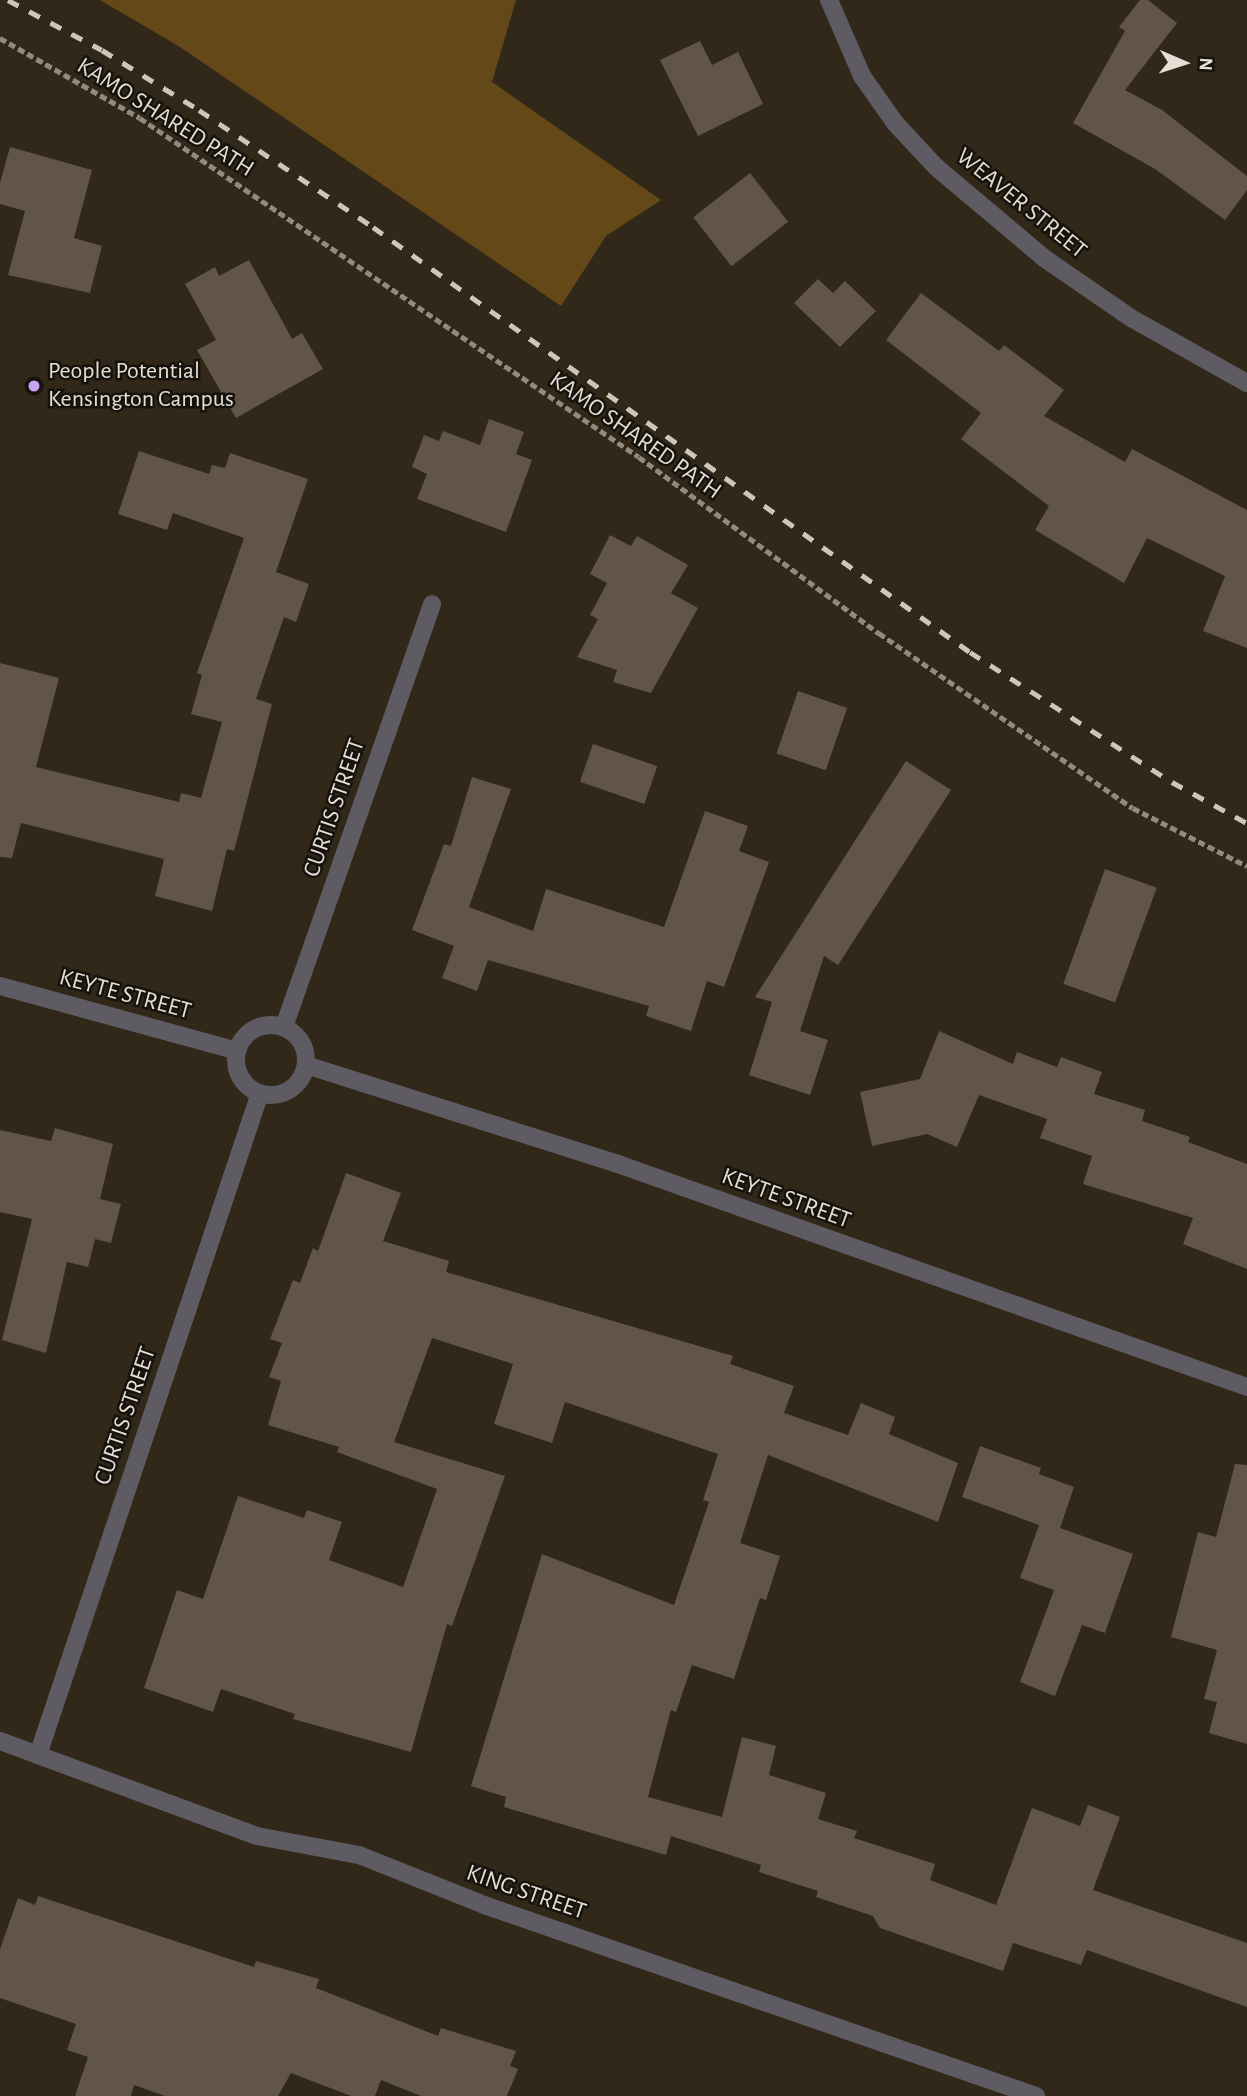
<!DOCTYPE html>
<style>
body{margin:0}
#map{position:relative;width:1247px;height:2096px;overflow:hidden;background:#31281a;font-family:"Alegreya Sans",sans-serif}
div>[style]{position:absolute}
.green>*{inset:0;background:#654818}
.building>*{inset:0;background:#605546;transform-origin:0 0}
.path>*{height:4.5px;margin-top:-2.25px;transform-origin:0;background:repeating-linear-gradient(90deg,#928a7f 0 7px,transparent 0 10.5px)}
.minor>*{height:18px;margin:-9px;padding:0 9px;transform-origin:9px;border-radius:9px;background:#5e5b62}
.minor>.ring{margin:-9px;padding:0;box-sizing:content-box;background:none;border:18px solid #5e5b62;border-radius:50%}
.rail>*{height:5px;margin-top:-2.5px;transform-origin:0;background:repeating-linear-gradient(90deg,#ccc6bc 0 12px,transparent 0 24px)}
.dots>*{width:19px;height:19px;translate:-50% -50%;box-sizing:border-box;border:4px solid #16120c;border-radius:50%}
span{translate:-50% -50%;white-space:nowrap;text-align:center;line-height:1.15;-webkit-text-stroke:5px #16120c;paint-order:stroke}
.street-label{font-size:24px;color:#e4ded5}
.poi-label{font-size:24px;color:#e4ded5}
.left{translate:0 -50%;text-align:left}
.north{position:absolute;left:1149px;top:28px;width:70px;height:70px;-webkit-text-stroke:5px #16120c;paint-order:stroke;rotate:93deg;font-size:19px;font-weight:700;line-height:28px;text-align:center;color:#e4ded5}
.north::after{content:'';display:block;margin:auto;width:24px;height:32px;background:#e4ded5;clip-path:polygon(50% 0,100% 100%,50% 72%,0 100%)}
</style>
<div id="map">
<div class="green">
<i style="clip-path:polygon(100px 0,516px 0,492px 82px,661px 200px,606px 236px,561px 306px,180px 47px)"></i>
</div>
<div class="building">
<i style="clip-path:polygon(1140px 0,1148px 0,1177px 23px,1125px 90px,1162px 110px,1247px 176px,1247px 190px,1225px 220px,1155px 169px,1073px 123px,1125px 31px,1119px 27px)"></i>
<i style="clip-path:polygon(700px 41px,712px 65px,738px 52px,763px 104px,698px 136px,660px 60px)"></i>
<i style="clip-path:polygon(10px 147px,92px 170px,74px 238px,102px 246px,90px 293px,8px 275px,25px 211px,0 204px,0 183px)"></i>
<i style="left:750px;top:173px;width:62px;height:72px;rotate:52deg"></i>
<i style="clip-path:polygon(249px 260px,292px 339px,302px 333px,323px 369px,236px 418px,197px 350px,216px 340px,185px 284px,215px 267px,219px 276px)"></i>
<i style="clip-path:polygon(818px 279px,833px 293px,845px 281px,876px 311px,840px 347px,794px 303px)"></i>
<i style="clip-path:polygon(921px 293px,999px 351px,1004px 345px,1064px 390px,1044px 416px,1125px 462px,1132px 449px,1247px 510px,1247px 648px,1203px 631px,1225px 576px,1147px 538px,1124px 583px,1035px 530px,1049px 506px,961px 439px,981px 413px,886px 340px)"></i>
<i style="clip-path:polygon(489px 419px,524px 432px,516px 454px,532px 460px,506px 532px,417px 499px,427px 474px,412px 467px,424px 435px,439px 441px,443px 431px,480px 445px)"></i>
<i style="clip-path:polygon(139px 451px,209px 474px,212px 465px,225px 468px,230px 453px,308px 479px,276px 572px,309px 584px,296px 622px,284px 617px,256px 699px,272px 704px,234px 851px,227px 849px,212px 911px,155px 896px,164px 859px,21px 823px,12px 858px,0 857px,0 663px,59px 678px,36px 767px,179px 802px,181px 793px,201px 798px,222px 722px,191px 714px,202px 675px,197px 673px,244px 538px,173px 513px,167px 530px,118px 514px)"></i>
<i style="clip-path:polygon(610px 535px,631px 546px,637px 536px,688px 565px,671px 593px,698px 608px,651px 693px,613px 682px,617px 670px,577px 657px,598px 619px,590px 615px,607px 583px,590px 574px)"></i>
<i style="left:798px;top:691px;width:52px;height:66px;rotate:19deg"></i>
<i style="left:593px;top:744px;width:68px;height:40px;rotate:19deg"></i>
<i style="clip-path:polygon(906px 761px,951px 790px,838px 965px,824px 956px,800px 1031px,828px 1040px,810px 1095px,749px 1075px,772px 1002px,755px 997px)"></i>
<i style="clip-path:polygon(472px 777px,511px 789px,469px 907px,533px 931px,546px 889px,664px 927px,705px 811px,748px 826px,739px 851px,769px 862px,724px 987px,707px 981px,691px 1031px,646px 1016px,649px 1006px,488px 960px,477px 991px,442px 978px,454px 946px,412px 930px,444px 844px,451px 846px)"></i>
<i style="left:1105px;top:869px;width:55px;height:122px;rotate:20deg"></i>
<i style="clip-path:polygon(939px 1031px,1013px 1064px,1017px 1052px,1057px 1067px,1061px 1057px,1102px 1072px,1094px 1094px,1145px 1110px,1142px 1121px,1190px 1137px,1188px 1142px,1247px 1164px,1247px 1269px,1183px 1244px,1193px 1218px,1083px 1184px,1092px 1156px,1040px 1138px,1047px 1119px,979px 1095px,957px 1147px,927px 1134px,872px 1146px,860px 1092px,920px 1079px)"></i>
<i style="clip-path:polygon(55px 1128px,113px 1144px,100px 1199px,121px 1204px,111px 1243px,95px 1239px,88px 1267px,67px 1262px,46px 1353px,2px 1340px,32px 1219px,0 1212px,0 1130px,51px 1141px)"></i>
<i style="clip-path:polygon(346px 1173px,401px 1193px,383px 1241px,449px 1261px,446px 1272px,733px 1356px,730px 1364px,794px 1386px,784px 1413px,848px 1435px,861px 1403px,895px 1417px,889px 1434px,958px 1463px,938px 1522px,768px 1455px,740px 1543px,780px 1556px,766px 1600px,760px 1598px,734px 1679px,692px 1665px,676px 1712px,671px 1710px,648px 1797px,722px 1817px,742px 1737px,776px 1746px,769px 1775px,826px 1793px,818px 1819px,857px 1831px,854px 1838px,935px 1864px,930px 1880px,996px 1905px,1032px 1808px,1080px 1826px,1088px 1805px,1120px 1817px,1093px 1890px,1247px 1943px,1247px 2007px,1087px 1950px,1081px 1965px,1013px 1943px,1003px 1971px,880px 1928px,873px 1916px,816px 1897px,818px 1891px,759px 1872px,761px 1865px,671px 1836px,666px 1855px,504px 1807px,506px 1797px,471px 1786px,542px 1554px,674px 1605px,709px 1502px,703px 1500px,718px 1454px,565px 1402px,552px 1443px,494px 1424px,513px 1364px,432px 1338px,394px 1442px,505px 1476px,452px 1626px,447px 1624px,411px 1752px,293px 1719px,295px 1714px,221px 1689px,213px 1712px,144px 1688px,177px 1590px,203px 1599px,238px 1496px,304px 1518px,307px 1510px,342px 1522px,329px 1560px,403px 1587px,437px 1489px,337px 1452px,339px 1447px,268px 1425px,281px 1381px,269px 1377px,282px 1343px,270px 1339px,293px 1280px,300px 1283px,313px 1248px,318px 1251px)"></i>
<i style="clip-path:polygon(980px 1446px,1041px 1468px,1039px 1474px,1074px 1487px,1060px 1528px,1133px 1554px,1105px 1633px,1082px 1625px,1055px 1696px,1020px 1682px,1054px 1590px,1020px 1578px,1039px 1525px,962px 1497px)"></i>
<i style="clip-path:polygon(1235px 1464px,1247px 1465px,1247px 1744px,1209px 1733px,1217px 1702px,1204px 1699px,1217px 1650px,1171px 1637px,1198px 1532px,1216px 1537px)"></i>
<i style="clip-path:polygon(38px 1896px,254px 1967px,256px 1961px,319px 1979px,316px 1988px,438px 2036px,441px 2028px,516px 2051px,510px 2066px,518px 2069px,507px 2096px,421px 2096px,381px 2080px,375px 2096px,351px 2096px,291px 2073px,278px 2096px,165px 2096px,134px 2085px,131px 2096px,75px 2096px,88px 2057px,67px 2050px,76px 2024px,0 1998px,0 1949px,18px 1898px,35px 1905px)"></i>
</div>
<div class="path">
<i style="left:0;top:38px;width:161px;rotate:29.7deg"></i>
<i style="left:140px;top:118px;width:603px;rotate:34.19deg"></i>
<i style="left:639px;top:457px;width:298px;rotate:36.3deg"></i>
<i style="left:879px;top:633px;width:308px;rotate:34.6deg"></i>
<i style="left:1133px;top:808px;width:128px;rotate:27deg"></i>
</div>
<div class="minor">
<i style="left:829px;top:0;width:83px;rotate:66.5deg"></i>
<i style="left:862px;top:76px;width:57px;rotate:54.9deg"></i>
<i style="left:895px;top:123px;width:60px;rotate:47deg"></i>
<i style="left:936px;top:167px;width:141px;rotate:40.1deg"></i>
<i style="left:1044px;top:258px;width:106px;rotate:34.6deg"></i>
<i style="left:1131px;top:318px;width:133px;rotate:29.3deg"></i>
<i style="left:0;top:986px;width:246px;rotate:15.3deg"></i>
<i class="ring" style="left:236px;top:1025px;width:52px;height:52px"></i>
<i style="left:284px;top:1027px;width:448px;rotate:-70.7deg"></i>
<i style="left:306px;top:1065px;width:327px;rotate:17.6deg"></i>
<i style="left:618px;top:1164px;width:667px;rotate:19.52deg"></i>
<i style="left:0;top:1741px;width:274px;rotate:20.3deg"></i>
<i style="left:257px;top:1836px;width:104px;rotate:10.6deg"></i>
<i style="left:359px;top:1855px;width:138px;rotate:21.7deg"></i>
<i style="left:487px;top:1906px;width:581px;rotate:19.09deg"></i>
<i style="left:38px;top:1755px;width:698px;rotate:-71.46deg"></i>
</div>
<div class="rail">
<i style="left:8px;top:0;width:106px;rotate:28deg"></i>
<i style="left:102px;top:50px;width:114px;rotate:31.7deg"></i>
<i style="left:199px;top:110px;width:210px;rotate:33.9deg"></i>
<i style="left:373px;top:227px;width:733px;rotate:35.45deg"></i>
<i style="left:970px;top:652px;width:240px;rotate:32.8deg"></i>
<i style="left:1172px;top:782px;width:85px;rotate:28.7deg"></i>
</div>
<div class="dots">
<i style="left:34px;top:386px;background:#c8a5ee"></i>
</div>
<div class="street-label">
<span style="left:165px;top:118px;rotate:32deg">KAMO SHARED PATH</span>
<span style="left:1021px;top:204px;rotate:39deg">WEAVER STREET</span>
<span style="left:635px;top:436px;rotate:35deg">KAMO SHARED PATH</span>
<span style="left:335px;top:808px;rotate:-71deg">CURTIS STREET</span>
<span style="left:125px;top:995px;rotate:15deg">KEYTE STREET</span>
<span style="left:786px;top:1199px;rotate:20deg">KEYTE STREET</span>
<span style="left:126px;top:1416px;rotate:-71deg">CURTIS STREET</span>
<span style="left:526px;top:1893px;rotate:19deg">KING STREET</span>
</div>
<div class="poi-label">
<span class="left" style="left:48px;top:386px">People Potential<br>Kensington Campus</span>
</div>
<div class="north">N</div>
</div>
